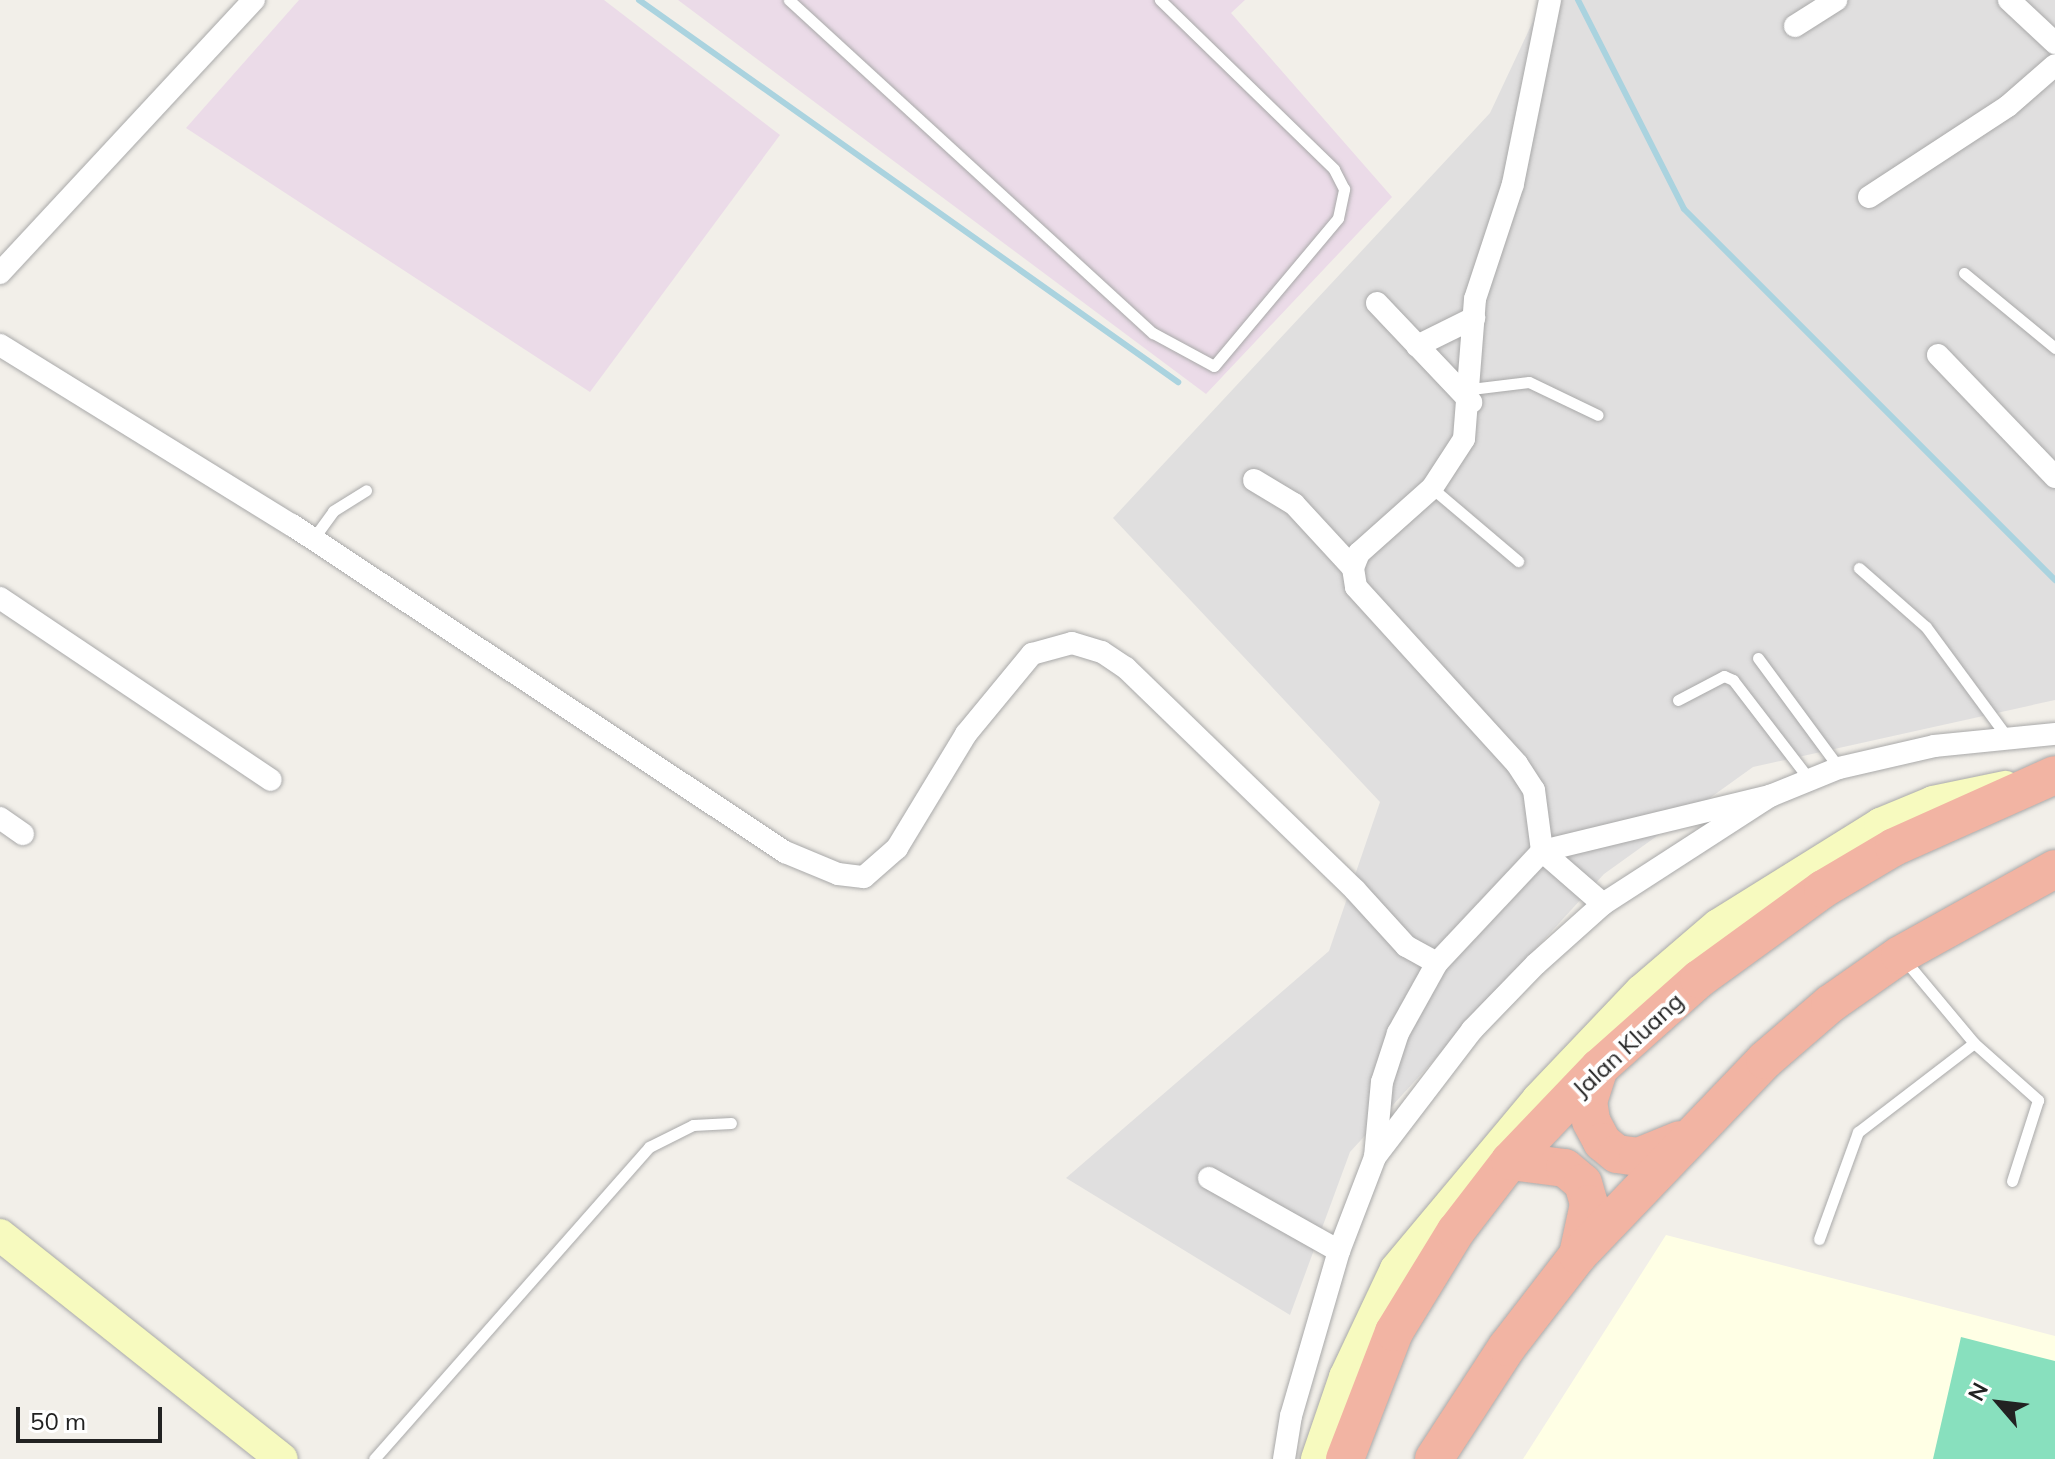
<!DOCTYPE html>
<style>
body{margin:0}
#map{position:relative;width:2055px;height:1459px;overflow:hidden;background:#f2efe9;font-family:Mulish,sans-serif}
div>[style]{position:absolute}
.residential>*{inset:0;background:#e0dfdf}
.industrial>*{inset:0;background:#ebdbe8}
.education>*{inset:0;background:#ffffe5}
.pitch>*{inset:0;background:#88e0be}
.stream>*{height:6px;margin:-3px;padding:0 3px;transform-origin:3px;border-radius:3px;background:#aad3df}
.roads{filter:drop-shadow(0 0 2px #a9a9a9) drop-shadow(0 0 2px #a9a9a9)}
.service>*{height:11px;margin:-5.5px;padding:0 5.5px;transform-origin:5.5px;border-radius:5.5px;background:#fff}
.minor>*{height:22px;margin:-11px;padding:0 11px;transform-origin:11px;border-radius:11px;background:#fff}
.secondary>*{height:32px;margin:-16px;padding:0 16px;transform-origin:16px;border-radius:16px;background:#f7fabf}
.trunk>*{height:38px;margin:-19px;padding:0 19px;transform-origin:19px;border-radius:19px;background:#f2b4a3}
span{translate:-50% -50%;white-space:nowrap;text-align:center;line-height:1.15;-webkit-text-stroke:8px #fff;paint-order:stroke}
.street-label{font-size:24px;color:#222}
.north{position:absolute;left:1959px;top:1363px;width:80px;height:80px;-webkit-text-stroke:6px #fff;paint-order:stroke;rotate:298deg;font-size:22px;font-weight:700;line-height:32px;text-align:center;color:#222}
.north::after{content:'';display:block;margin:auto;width:28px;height:36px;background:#222;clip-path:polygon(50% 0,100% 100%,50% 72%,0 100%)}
.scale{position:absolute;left:16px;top:1407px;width:146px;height:36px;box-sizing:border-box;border:4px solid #222;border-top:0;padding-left:10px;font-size:24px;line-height:28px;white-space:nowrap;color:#222;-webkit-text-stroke:6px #fff;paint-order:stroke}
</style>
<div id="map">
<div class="residential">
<i style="clip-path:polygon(1543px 0,2055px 0,2055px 700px,1753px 767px,1604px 874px,1350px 1152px,1290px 1315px,1066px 1178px,1329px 951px,1380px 802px,1113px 518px,1490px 113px)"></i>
</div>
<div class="industrial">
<i style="clip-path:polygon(299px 0,604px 0,780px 135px,590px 392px,186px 128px)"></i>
<i style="clip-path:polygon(678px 0,1245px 0,1231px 13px,1392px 197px,1206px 394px)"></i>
</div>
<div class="education">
<i style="clip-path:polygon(1666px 1235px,2055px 1336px,2055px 1459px,1523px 1459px)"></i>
</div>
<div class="pitch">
<i style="clip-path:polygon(1961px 1337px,2055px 1361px,2055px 1459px,1933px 1459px)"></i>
</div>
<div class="stream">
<i style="left:639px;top:0;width:661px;rotate:35.33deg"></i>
<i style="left:1578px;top:0;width:234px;rotate:63.1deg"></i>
<i style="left:1684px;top:209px;width:525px;rotate:45deg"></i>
</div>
<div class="roads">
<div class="service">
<i style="left:789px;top:0;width:493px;rotate:42.5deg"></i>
<i style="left:1153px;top:333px;width:69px;rotate:28.4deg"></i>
<i style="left:1214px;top:366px;width:193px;rotate:-50deg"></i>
<i style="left:1338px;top:218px;width:30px;rotate:-78deg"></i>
<i style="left:1344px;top:189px;width:22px;rotate:-117deg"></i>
<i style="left:1334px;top:169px;width:243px;rotate:-135.8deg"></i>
<i style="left:1964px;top:273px;width:118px;rotate:39.5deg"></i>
<i style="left:1471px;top:389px;width:58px;rotate:-6.9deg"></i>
<i style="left:1529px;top:382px;width:76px;rotate:25.6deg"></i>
<i style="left:1432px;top:488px;width:113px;rotate:40.3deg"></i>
<i style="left:313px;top:539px;width:34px;rotate:-54deg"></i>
<i style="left:333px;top:511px;width:39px;rotate:-32deg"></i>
<i style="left:1859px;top:568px;width:89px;rotate:41.4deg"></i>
<i style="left:1926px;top:627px;width:137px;rotate:53.6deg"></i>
<i style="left:1758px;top:658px;width:137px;rotate:53.6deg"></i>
<i style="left:1678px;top:700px;width:52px;rotate:-27.6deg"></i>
<i style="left:1724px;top:676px;width:10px;rotate:24deg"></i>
<i style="left:1733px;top:680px;width:125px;rotate:52.5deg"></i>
<i style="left:1903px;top:958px;width:111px;rotate:50.1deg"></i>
<i style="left:1974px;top:1043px;width:86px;rotate:41.7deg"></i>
<i style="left:2038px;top:1100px;width:85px;rotate:107.8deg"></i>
<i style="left:1819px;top:1239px;width:114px;rotate:-70deg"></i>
<i style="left:1858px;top:1132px;width:146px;rotate:-37.5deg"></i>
<i style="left:374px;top:1459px;width:416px;rotate:-48.6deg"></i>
<i style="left:649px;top:1147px;width:49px;rotate:-26.6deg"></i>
<i style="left:693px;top:1125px;width:38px;rotate:-3deg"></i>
</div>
<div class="minor">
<i style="left:1550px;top:0;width:188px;rotate:101.4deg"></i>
<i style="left:1513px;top:184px;width:121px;rotate:108.3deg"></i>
<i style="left:1475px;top:299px;width:140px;rotate:94.5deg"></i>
<i style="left:1464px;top:439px;width:59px;rotate:123.1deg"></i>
<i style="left:1432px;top:488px;width:98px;rotate:138.3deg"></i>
<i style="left:1359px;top:553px;width:16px;rotate:112deg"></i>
<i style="left:1353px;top:568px;width:19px;rotate:81deg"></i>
<i style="left:1356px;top:587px;width:239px;rotate:47.7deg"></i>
<i style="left:1517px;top:764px;width:31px;rotate:57deg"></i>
<i style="left:1534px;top:790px;width:62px;rotate:82.5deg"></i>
<i style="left:1542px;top:851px;width:81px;rotate:41deg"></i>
<i style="left:2009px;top:0;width:63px;rotate:43.1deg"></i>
<i style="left:1795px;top:26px;width:49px;rotate:-32.4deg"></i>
<i style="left:1869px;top:197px;width:166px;rotate:-33.2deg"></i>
<i style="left:2008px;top:106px;width:62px;rotate:-41.1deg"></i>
<i style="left:0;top:273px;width:373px;rotate:-47.1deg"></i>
<i style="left:1377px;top:303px;width:137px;rotate:46.5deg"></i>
<i style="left:0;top:345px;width:343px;rotate:31.7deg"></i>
<i style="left:292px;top:525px;width:592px;rotate:33.56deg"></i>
<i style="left:785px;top:852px;width:57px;rotate:22.5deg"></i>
<i style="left:838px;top:874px;width:26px;rotate:7deg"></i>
<i style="left:864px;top:877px;width:44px;rotate:-41.3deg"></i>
<i style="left:897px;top:848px;width:133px;rotate:-58.8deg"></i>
<i style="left:966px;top:734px;width:104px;rotate:-50.5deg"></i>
<i style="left:1032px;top:654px;width:41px;rotate:-15.4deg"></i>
<i style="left:1072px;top:643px;width:31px;rotate:17deg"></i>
<i style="left:1102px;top:652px;width:29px;rotate:34deg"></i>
<i style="left:1126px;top:668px;width:319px;rotate:44.1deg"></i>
<i style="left:1355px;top:890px;width:76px;rotate:47.7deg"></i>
<i style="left:1406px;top:946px;width:35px;rotate:29deg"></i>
<i style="left:1417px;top:346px;width:64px;rotate:-26.2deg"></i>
<i style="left:1938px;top:355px;width:169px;rotate:46.2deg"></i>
<i style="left:1254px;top:480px;width:47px;rotate:31deg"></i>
<i style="left:1294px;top:504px;width:87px;rotate:47.3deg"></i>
<i style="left:0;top:598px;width:326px;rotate:33.9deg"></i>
<i style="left:0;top:818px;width:28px;rotate:35deg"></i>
<i style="left:1375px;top:1157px;width:160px;rotate:-52.6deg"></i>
<i style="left:1472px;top:1030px;width:92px;rotate:-45.9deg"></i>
<i style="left:1536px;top:964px;width:90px;rotate:-41.8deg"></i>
<i style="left:1603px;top:904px;width:199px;rotate:-32.9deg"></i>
<i style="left:1770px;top:796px;width:74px;rotate:-22.1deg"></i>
<i style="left:1839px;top:768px;width:98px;rotate:-13deg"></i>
<i style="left:1934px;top:746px;width:122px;rotate:-5.7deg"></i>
<i style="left:1209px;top:1178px;width:149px;rotate:29.3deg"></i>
<i style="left:1284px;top:1459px;width:44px;rotate:-80.8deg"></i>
<i style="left:1291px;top:1416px;width:172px;rotate:-73.8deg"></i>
<i style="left:1339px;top:1251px;width:101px;rotate:-69deg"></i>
<i style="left:1375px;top:1157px;width:75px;rotate:-84.7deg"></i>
<i style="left:1382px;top:1082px;width:52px;rotate:-71.9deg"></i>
<i style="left:1398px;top:1033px;width:80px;rotate:-60.9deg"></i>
<i style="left:1437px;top:963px;width:154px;rotate:-46.8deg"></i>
<i style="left:1542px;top:851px;width:235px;rotate:-13.6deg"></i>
</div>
<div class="secondary">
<i style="left:0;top:1235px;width:360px;rotate:38.5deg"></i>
<i style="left:1317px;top:1459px;width:87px;rotate:-71.1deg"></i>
<i style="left:1345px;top:1377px;width:119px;rotate:-64.7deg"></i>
<i style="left:1396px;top:1269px;width:222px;rotate:-50.1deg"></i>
<i style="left:1538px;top:1099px;width:149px;rotate:-46.4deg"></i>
<i style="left:1641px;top:991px;width:101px;rotate:-40.6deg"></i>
<i style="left:1718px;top:925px;width:191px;rotate:-31.9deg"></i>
<i style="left:1880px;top:824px;width:57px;rotate:-22.5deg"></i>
<i style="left:1933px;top:802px;width:74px;rotate:-11.8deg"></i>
</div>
<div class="trunk">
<i style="left:1599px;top:1068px;width:35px;rotate:108deg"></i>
<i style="left:1588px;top:1101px;width:20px;rotate:81deg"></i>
<i style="left:1591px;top:1121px;width:24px;rotate:62deg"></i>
<i style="left:1602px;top:1142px;width:19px;rotate:39deg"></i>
<i style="left:1617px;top:1154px;width:21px;rotate:8deg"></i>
<i style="left:1638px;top:1157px;width:45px;rotate:-22deg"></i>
<i style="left:1510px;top:1161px;width:55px;rotate:7.3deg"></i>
<i style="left:1565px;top:1168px;width:23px;rotate:40deg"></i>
<i style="left:1583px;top:1183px;width:22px;rotate:74deg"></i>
<i style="left:1589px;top:1204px;width:52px;rotate:102.2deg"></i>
<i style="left:1345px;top:1459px;width:136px;rotate:-68.9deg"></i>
<i style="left:1394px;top:1332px;width:119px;rotate:-58.5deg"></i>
<i style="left:1456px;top:1231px;width:88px;rotate:-52.4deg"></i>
<i style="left:1510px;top:1161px;width:129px;rotate:-46.3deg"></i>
<i style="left:1599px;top:1068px;width:134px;rotate:-41.7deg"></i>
<i style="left:1699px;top:979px;width:153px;rotate:-36deg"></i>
<i style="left:1823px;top:889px;width:82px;rotate:-30.6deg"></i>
<i style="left:1894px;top:847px;width:176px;rotate:-24.1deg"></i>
<i style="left:1434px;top:1459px;width:134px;rotate:-56.9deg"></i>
<i style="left:1507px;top:1347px;width:116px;rotate:-52.3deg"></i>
<i style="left:1578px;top:1255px;width:270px;rotate:-46.2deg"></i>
<i style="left:1765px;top:1060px;width:86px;rotate:-40.7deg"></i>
<i style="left:1830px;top:1004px;width:85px;rotate:-35deg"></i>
<i style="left:1900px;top:955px;width:177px;rotate:-29deg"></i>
</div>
</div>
<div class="street-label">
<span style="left:1628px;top:1045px;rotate:-43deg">Jalan Kluang</span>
</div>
<div class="north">N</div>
<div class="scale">50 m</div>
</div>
